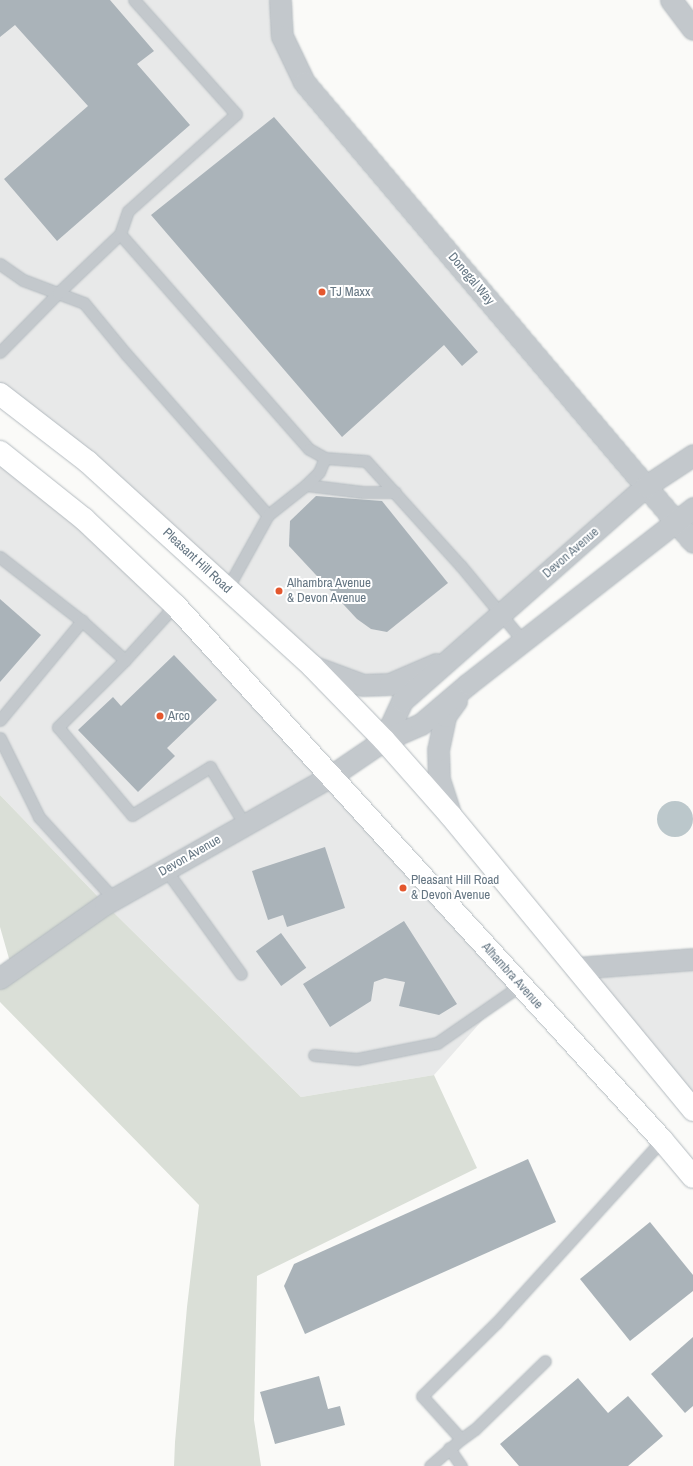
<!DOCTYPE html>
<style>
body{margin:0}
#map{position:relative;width:693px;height:1466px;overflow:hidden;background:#fafaf8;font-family:"Archivo Narrow",sans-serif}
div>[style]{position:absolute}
.built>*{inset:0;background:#e8e9e9}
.green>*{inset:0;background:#dadfd7}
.water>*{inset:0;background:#bbc7cb}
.round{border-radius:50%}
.building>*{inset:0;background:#aab3b9;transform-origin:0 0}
.roads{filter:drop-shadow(0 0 1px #b3babf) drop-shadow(0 0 1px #b3babf)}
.lane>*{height:11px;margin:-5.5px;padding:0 5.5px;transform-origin:5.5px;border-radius:5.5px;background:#c3c8cc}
.street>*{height:21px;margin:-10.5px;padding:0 10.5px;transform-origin:10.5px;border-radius:10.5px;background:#c3c8cc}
.secondary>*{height:22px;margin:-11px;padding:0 11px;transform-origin:11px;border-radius:11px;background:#fff}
.dots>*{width:11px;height:11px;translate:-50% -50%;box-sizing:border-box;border:2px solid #fff;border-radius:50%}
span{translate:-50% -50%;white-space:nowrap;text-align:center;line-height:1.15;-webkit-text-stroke:4px #fff;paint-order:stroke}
.street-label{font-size:13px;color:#657683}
.poi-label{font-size:13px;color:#657683}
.left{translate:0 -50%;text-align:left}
</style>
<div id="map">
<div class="built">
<i style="clip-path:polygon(0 0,280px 0,295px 65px,646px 486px,453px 657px,390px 684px,312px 666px,0 394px)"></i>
<i style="clip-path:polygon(0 455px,84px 519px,517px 981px,434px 1075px,301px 1097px,105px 904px,0 795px)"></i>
<i style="clip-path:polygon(693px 966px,693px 1110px,579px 972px)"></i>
</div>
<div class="green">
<i style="clip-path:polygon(0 795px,105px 904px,301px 1097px,434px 1075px,477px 1168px,257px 1276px,254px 1420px,261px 1466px,174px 1466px,175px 1442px,187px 1307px,199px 1205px,0 1002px,0 978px,12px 969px,0 927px)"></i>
</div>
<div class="water">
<i class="round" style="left:657px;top:801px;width:36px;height:36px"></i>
</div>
<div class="building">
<i style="clip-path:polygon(0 0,110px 0,154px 51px,137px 64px,190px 125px,57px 241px,4px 179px,88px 106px,15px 25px,0 37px)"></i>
<i style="clip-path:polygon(274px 117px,478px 352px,462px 366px,444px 345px,342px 437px,151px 215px)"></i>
<i style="clip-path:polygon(316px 496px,382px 501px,448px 583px,387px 632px,371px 629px,357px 619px,289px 546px,290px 521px)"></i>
<i style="clip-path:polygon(0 599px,41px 635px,0 682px)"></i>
<i style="clip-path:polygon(174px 655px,217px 700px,167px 748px,175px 756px,138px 792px,78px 730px,113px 697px,121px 706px)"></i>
<i style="clip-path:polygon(325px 847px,345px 908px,287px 927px,283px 915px,268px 920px,252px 871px)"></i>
<i style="clip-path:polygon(404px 921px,457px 1004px,439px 1015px,399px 1006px,405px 982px,385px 978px,374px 982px,371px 1001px,330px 1027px,303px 984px)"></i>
<i style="left:281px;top:933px;width:43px;height:31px;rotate:54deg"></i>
<i style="clip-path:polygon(528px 1159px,556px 1222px,305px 1334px,284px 1286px,294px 1264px)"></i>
<i style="clip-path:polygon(650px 1222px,693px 1275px,693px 1291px,630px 1341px,580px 1279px)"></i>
<i style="clip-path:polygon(693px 1337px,693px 1406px,685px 1413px,651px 1374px)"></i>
<i style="clip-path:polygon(319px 1376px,328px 1409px,340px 1406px,345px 1425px,275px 1444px,260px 1392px)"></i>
<i style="clip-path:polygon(578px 1378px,608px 1413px,628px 1396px,663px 1436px,628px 1466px,519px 1466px,500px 1444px)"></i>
</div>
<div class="roads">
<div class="lane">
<i style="left:120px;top:234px;width:24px;rotate:-71deg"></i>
<i style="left:128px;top:211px;width:145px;rotate:-41.9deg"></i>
<i style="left:236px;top:114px;width:153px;rotate:-131.8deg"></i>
<i style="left:0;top:264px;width:28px;rotate:35deg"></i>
<i style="left:23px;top:280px;width:65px;rotate:20.7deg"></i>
<i style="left:84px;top:303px;width:66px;rotate:50.5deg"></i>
<i style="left:126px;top:354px;width:215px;rotate:48.6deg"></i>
<i style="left:0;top:352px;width:83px;rotate:-45.5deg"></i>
<i style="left:58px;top:293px;width:86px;rotate:-43.6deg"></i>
<i style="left:120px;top:234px;width:286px;rotate:48.7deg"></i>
<i style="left:309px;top:449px;width:18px;rotate:29deg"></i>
<i style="left:325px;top:458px;width:41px;rotate:4.2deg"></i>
<i style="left:366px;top:461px;width:142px;rotate:47.9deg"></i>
<i style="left:461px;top:566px;width:97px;rotate:50.4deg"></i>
<i style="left:306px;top:485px;width:57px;rotate:7deg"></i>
<i style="left:363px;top:492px;width:32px"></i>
<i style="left:0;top:557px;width:104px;rotate:38deg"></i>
<i style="left:227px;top:589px;width:85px;rotate:-61deg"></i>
<i style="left:268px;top:515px;width:48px;rotate:-38.3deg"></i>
<i style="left:306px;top:485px;width:18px;rotate:-45deg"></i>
<i style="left:319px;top:472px;width:15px;rotate:-67deg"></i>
<i style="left:125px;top:660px;width:74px;rotate:-47.7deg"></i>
<i style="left:0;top:720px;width:129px;rotate:-50.4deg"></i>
<i style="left:82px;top:621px;width:58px;rotate:42.2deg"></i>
<i style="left:125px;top:660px;width:95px;rotate:135deg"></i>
<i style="left:58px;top:727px;width:115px;rotate:49.9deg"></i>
<i style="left:132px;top:815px;width:92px;rotate:-31.6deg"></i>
<i style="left:210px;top:767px;width:68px;rotate:58.9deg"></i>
<i style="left:0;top:738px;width:88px;rotate:63.7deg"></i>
<i style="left:39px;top:817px;width:111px;rotate:47.6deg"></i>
<i style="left:166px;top:870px;width:128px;rotate:54.2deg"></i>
<i style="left:314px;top:1055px;width:43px;rotate:5.3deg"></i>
<i style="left:357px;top:1059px;width:82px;rotate:-11.3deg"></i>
<i style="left:437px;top:1043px;width:102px;rotate:-34.6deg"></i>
<i style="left:545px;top:1361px;width:98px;rotate:135.8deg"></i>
<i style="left:475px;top:1429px;width:17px;rotate:144deg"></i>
<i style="left:461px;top:1439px;width:58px;rotate:-132.2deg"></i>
<i style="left:422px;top:1396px;width:105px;rotate:-44.6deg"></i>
<i style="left:497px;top:1322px;width:246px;rotate:-47.8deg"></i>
<i style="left:449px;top:1448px;width:22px;rotate:56deg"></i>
<i style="left:430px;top:1466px;width:41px;rotate:-41.1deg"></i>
</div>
<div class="street">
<i style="left:280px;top:0;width:36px;rotate:87deg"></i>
<i style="left:282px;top:36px;width:51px;rotate:64.4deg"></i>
<i style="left:304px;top:82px;width:602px;rotate:49.78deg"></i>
<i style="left:671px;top:0;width:36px;rotate:53deg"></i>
<i style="left:312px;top:666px;width:54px;rotate:20.4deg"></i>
<i style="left:363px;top:685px;width:27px;rotate:-2deg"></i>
<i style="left:390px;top:684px;width:50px;rotate:-23.5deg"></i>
<i style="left:384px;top:740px;width:43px;rotate:-65.2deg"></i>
<i style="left:402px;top:701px;width:325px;rotate:-41.4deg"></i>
<i style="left:646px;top:486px;width:56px;rotate:-33.4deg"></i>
<i style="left:451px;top:816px;width:40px;rotate:-108deg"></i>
<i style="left:439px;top:778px;width:28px;rotate:-92deg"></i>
<i style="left:438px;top:750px;width:35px;rotate:-78deg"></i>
<i style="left:445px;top:716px;width:19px;rotate:-54deg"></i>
<i style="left:576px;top:968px;width:117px;rotate:-4.4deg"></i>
<i style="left:0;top:978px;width:128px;rotate:-35.2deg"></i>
<i style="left:105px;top:904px;width:260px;rotate:-29.5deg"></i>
<i style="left:331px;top:776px;width:64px;rotate:-34.2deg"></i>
<i style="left:384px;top:740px;width:40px;rotate:-23.4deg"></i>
<i style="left:421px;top:724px;width:62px;rotate:-40.4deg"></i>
<i style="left:468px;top:684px;width:286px;rotate:-38deg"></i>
</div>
<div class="secondary">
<i style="left:0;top:394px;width:111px;rotate:37.7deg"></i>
<i style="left:88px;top:462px;width:303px;rotate:42.3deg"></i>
<i style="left:312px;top:666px;width:103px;rotate:45.8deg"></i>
<i style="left:384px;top:740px;width:101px;rotate:48.6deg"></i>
<i style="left:451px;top:816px;width:381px;rotate:50.5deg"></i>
<i style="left:0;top:452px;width:107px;rotate:38.6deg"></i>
<i style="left:84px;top:519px;width:125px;rotate:43.4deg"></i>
<i style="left:175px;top:605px;width:723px;rotate:47.69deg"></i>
<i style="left:662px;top:1140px;width:48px;rotate:50deg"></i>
</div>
</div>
<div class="dots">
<i style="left:322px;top:292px;background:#e4572e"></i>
<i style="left:279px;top:591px;background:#e4572e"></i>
<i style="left:160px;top:716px;background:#e4572e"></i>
<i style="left:403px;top:888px;background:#e4572e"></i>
</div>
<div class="street-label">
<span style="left:471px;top:279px;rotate:50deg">Donegal Way</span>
<span style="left:571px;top:553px;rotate:-41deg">Devon Avenue</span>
<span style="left:197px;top:561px;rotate:43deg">Pleasant Hill Road</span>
<span style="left:190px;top:856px;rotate:-30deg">Devon Avenue</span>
<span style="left:512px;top:976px;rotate:48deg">Alhambra Avenue</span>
</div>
<div class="poi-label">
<span class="left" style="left:330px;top:292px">TJ Maxx</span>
<span class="left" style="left:287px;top:591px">Alhambra Avenue<br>&amp; Devon Avenue</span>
<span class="left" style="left:168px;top:716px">Arco</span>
<span class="left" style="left:411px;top:888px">Pleasant Hill Road<br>&amp; Devon Avenue</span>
</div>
</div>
